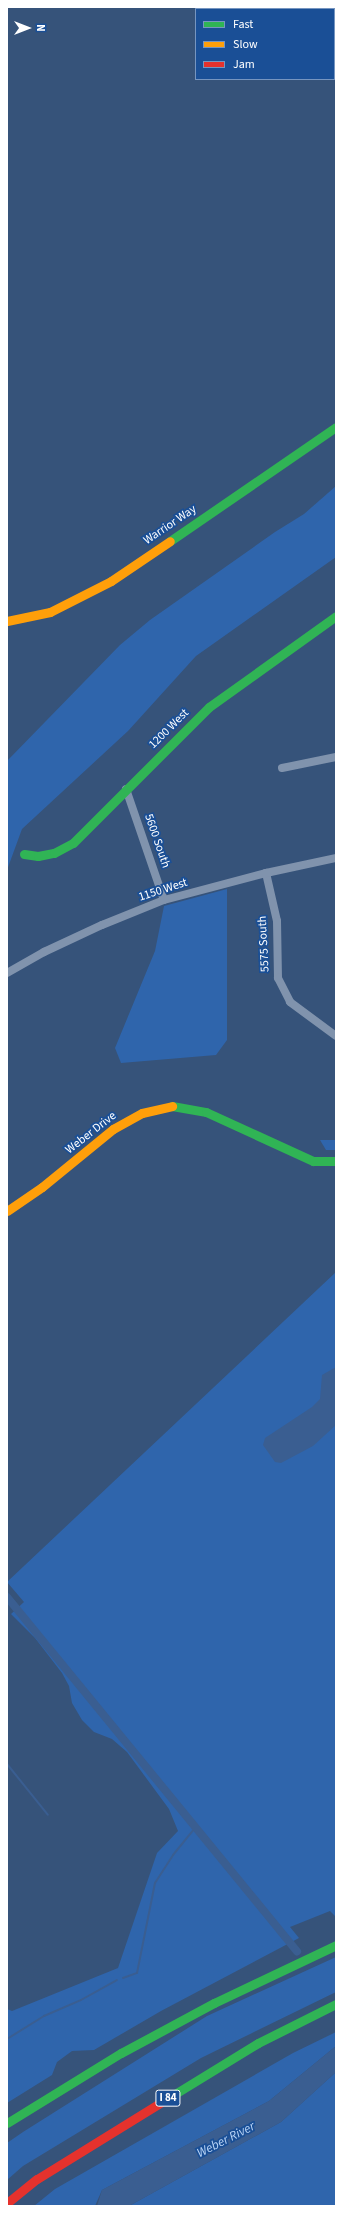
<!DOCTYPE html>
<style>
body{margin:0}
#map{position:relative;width:343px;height:2213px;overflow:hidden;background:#36537a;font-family:"Source Sans 3",sans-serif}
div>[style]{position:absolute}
.green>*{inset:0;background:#2f65ac}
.water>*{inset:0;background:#3a5e91}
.stream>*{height:2px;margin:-1px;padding:0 1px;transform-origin:1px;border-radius:1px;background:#3a5e91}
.canal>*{height:8px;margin:-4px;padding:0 4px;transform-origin:4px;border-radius:4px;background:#3a5e91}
.street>*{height:8px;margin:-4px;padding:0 4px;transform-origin:4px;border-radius:4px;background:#8093ad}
.fast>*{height:9px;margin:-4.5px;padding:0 4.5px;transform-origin:4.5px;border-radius:4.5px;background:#30b455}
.slow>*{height:9px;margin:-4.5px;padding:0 4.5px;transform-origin:4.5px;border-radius:4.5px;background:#ff9f0a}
.jam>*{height:9px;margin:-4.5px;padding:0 4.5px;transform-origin:4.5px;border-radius:4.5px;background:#e5322d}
span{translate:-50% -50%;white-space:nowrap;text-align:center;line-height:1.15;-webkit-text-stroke:3.5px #1a4f96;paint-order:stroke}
.shield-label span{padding:1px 3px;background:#1a4f96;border:1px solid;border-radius:3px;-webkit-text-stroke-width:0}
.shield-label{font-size:11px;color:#fff;font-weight:700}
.street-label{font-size:12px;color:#fff}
.water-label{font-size:13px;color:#bad5f7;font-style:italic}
.frame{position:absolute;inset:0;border:8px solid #fff;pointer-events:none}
.legend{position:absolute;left:195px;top:8px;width:140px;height:72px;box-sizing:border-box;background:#1a4f96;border:1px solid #7695c0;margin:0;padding:5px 7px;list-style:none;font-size:12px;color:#fff}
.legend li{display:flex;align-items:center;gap:8px;height:20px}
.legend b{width:20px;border:1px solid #7695c0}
.north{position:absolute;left:8px;top:8px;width:40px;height:40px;-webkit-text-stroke:3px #1a4f96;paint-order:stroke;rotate:90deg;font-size:11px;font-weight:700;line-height:16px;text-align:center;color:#fff}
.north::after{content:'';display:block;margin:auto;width:14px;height:18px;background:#fff;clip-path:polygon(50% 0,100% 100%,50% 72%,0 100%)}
</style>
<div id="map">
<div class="green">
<i style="clip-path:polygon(336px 486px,336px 557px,196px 656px,128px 731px,22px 829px,7px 870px,7px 761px,120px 645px,150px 620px,275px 532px,304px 514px)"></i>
<i style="clip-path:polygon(227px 889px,227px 1040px,216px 1055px,121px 1063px,115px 1048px,155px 951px,164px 906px)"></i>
<i style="clip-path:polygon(320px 1140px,336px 1140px,336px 1150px,326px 1150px)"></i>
<i style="clip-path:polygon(336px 1272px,336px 1917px,330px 1911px,290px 1927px,299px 1938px,161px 2011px,94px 2050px,72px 2051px,57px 2062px,52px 2075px,7px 2103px,7px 2009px,12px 2011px,118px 1968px,157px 1853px,178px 1831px,169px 1809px,127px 1752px,112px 1739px,94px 1732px,82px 1720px,72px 1703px,69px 1686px,62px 1673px,35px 1638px,11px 1614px,24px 1602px,7px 1582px)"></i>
<i style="clip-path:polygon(336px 1957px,336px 1992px,201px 2058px,23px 2166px,7px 2180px,7px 2143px,23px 2132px,207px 2016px)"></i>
<i style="clip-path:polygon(336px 2032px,336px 2046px,269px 2101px,102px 2190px,95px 2206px,34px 2206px,55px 2189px,293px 2053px)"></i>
<i style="clip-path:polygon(336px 2072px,336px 2206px,129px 2206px,281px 2122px)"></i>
</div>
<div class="water">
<i style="clip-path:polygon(336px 1367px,336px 1425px,313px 1446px,281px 1463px,275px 1462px,263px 1445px,265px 1438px,312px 1407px,320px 1399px,322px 1375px)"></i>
<i style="clip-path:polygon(336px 2046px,336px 2072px,281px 2122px,129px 2206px,97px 2206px,102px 2190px,269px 2101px)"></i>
</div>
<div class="stream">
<i style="left:7px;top:1764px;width:65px;rotate:51.2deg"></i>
<i style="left:123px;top:1978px;width:15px;rotate:-20deg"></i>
<i style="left:137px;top:1973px;width:92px;rotate:-78.7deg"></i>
<i style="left:155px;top:1883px;width:33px;rotate:-57deg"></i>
<i style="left:173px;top:1855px;width:36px;rotate:-51deg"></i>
<i style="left:7px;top:2039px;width:44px;rotate:-31.9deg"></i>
<i style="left:44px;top:2016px;width:40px;rotate:-23.4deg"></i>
<i style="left:81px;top:2000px;width:41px;rotate:-29.1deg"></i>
</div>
<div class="canal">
<i style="left:7px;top:1597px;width:458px;rotate:50.7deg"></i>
</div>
<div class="street">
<i style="left:282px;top:768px;width:55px;rotate:-11.5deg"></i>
<i style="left:126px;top:789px;width:117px;rotate:71.1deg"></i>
<i style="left:266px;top:873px;width:49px;rotate:77.1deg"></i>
<i style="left:277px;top:921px;width:57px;rotate:89deg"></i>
<i style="left:278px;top:978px;width:27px;rotate:63deg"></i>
<i style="left:290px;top:1002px;width:57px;rotate:36.5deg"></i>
<i style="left:7px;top:973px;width:43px;rotate:-29.6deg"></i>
<i style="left:44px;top:952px;width:64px;rotate:-25deg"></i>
<i style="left:102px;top:925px;width:67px;rotate:-22deg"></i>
<i style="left:164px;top:900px;width:106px;rotate:-14.8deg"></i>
<i style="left:266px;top:873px;width:72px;rotate:-12.1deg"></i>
</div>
<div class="fast">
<i style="left:170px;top:541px;width:201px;rotate:-34.5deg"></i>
<i style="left:24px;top:854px;width:14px;rotate:8deg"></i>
<i style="left:38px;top:856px;width:16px;rotate:-11deg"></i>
<i style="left:54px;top:853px;width:21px;rotate:-28deg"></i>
<i style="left:73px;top:843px;width:192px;rotate:-45deg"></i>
<i style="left:209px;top:707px;width:156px;rotate:-35.6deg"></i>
<i style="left:172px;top:1106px;width:35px;rotate:10deg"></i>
<i style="left:206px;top:1112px;width:118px;rotate:24.6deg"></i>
<i style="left:313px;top:1161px;width:23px"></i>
<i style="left:165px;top:2100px;width:109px;rotate:-31.5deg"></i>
<i style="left:258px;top:2043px;width:87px;rotate:-26.6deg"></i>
<i style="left:7px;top:2123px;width:134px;rotate:-31.6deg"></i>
<i style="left:121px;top:2053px;width:106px;rotate:-28.3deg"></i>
<i style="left:214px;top:2003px;width:135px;rotate:-25.4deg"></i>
</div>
<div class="slow">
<i style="left:7px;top:621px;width:44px;rotate:-11.8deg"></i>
<i style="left:50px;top:612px;width:68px;rotate:-26.9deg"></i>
<i style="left:111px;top:581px;width:71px;rotate:-34.1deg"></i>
<i style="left:7px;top:1211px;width:42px;rotate:-34.4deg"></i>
<i style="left:42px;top:1187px;width:92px;rotate:-39.2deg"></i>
<i style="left:113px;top:1129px;width:33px;rotate:-29deg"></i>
<i style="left:142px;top:1113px;width:31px;rotate:-13deg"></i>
</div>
<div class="jam">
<i style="left:7px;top:2203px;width:38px;rotate:-39deg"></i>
<i style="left:37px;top:2179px;width:150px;rotate:-31.7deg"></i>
</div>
<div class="shield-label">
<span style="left:168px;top:2098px">I 84</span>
</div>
<div class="street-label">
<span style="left:170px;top:525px;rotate:-34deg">Warrior Way</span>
<span style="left:169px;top:729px;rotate:-45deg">1200 West</span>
<span style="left:157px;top:841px;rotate:71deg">5600 South</span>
<span style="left:163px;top:890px;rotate:-18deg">1150 West</span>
<span style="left:264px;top:944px;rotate:-93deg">5575 South</span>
<span style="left:91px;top:1133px;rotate:-38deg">Weber Drive</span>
</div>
<div class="water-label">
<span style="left:226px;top:2140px;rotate:-27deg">Weber River</span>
</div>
<div class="frame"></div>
<ul class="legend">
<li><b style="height:5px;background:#30b455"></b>Fast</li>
<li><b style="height:5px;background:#ff9f0a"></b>Slow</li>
<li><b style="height:5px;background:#e5322d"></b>Jam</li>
</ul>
<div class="north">N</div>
</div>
